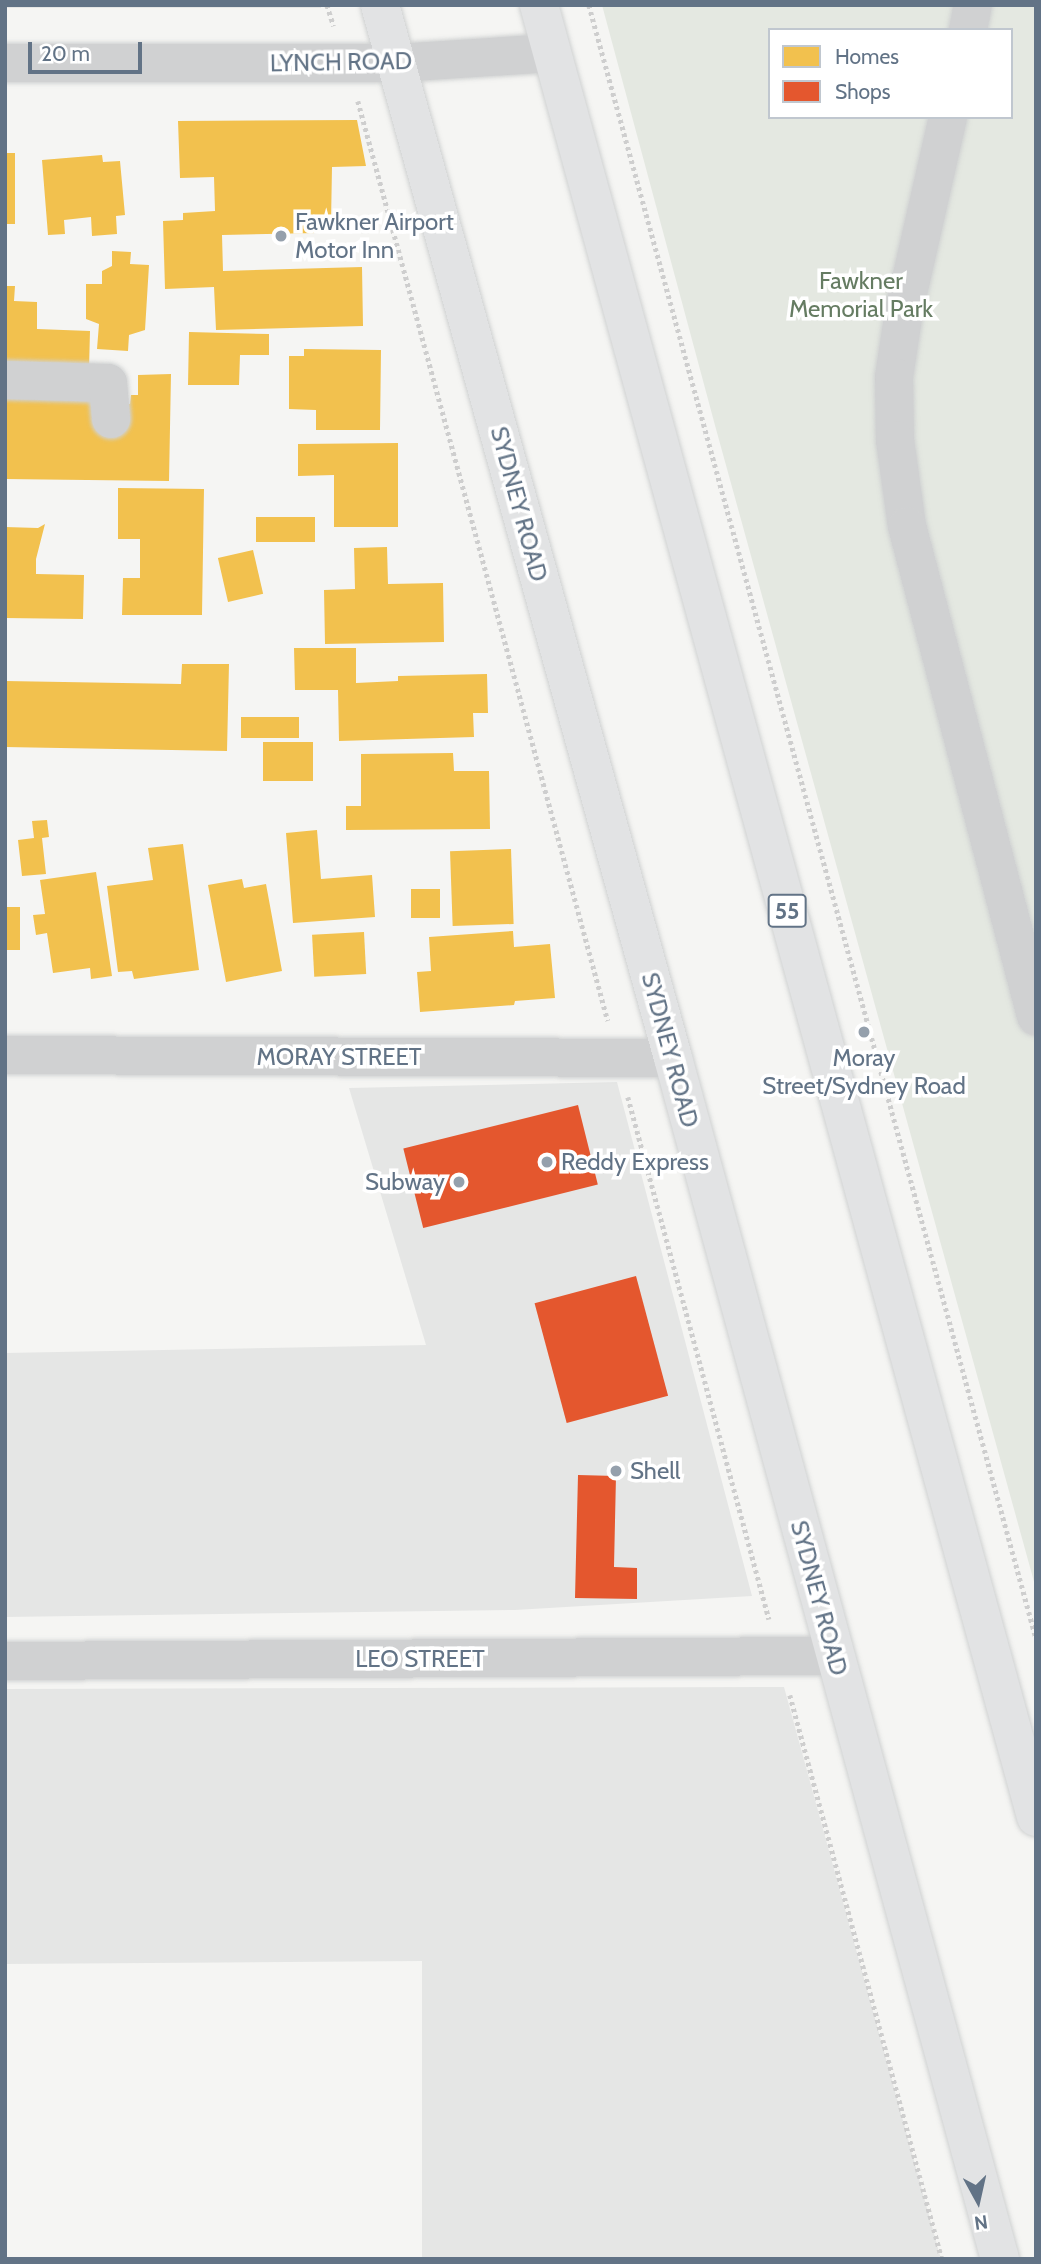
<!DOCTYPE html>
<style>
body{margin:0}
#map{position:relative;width:1041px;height:2264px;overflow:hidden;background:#f5f5f3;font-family:Cabin,sans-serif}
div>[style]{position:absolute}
.built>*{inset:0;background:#e5e6e5;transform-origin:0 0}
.green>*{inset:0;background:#e4e8e1}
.homes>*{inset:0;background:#f2c14e;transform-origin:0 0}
.shops>*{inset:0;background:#e4572e;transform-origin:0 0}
.path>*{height:4.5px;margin-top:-2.25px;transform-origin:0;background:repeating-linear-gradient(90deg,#cecece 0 3.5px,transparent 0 7px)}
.roads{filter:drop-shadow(0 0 2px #d0d2d2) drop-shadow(0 0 2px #d0d2d2)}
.minor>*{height:38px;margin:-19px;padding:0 19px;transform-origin:19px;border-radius:19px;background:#d0d1d2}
.highway>*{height:38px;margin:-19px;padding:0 19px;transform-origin:19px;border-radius:19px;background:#e2e3e4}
.dots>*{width:19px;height:19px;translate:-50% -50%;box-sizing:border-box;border:4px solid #fff;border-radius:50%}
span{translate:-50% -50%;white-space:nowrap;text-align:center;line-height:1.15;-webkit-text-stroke:7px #fff;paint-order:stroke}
.shield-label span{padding:2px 5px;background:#fff;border:2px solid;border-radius:5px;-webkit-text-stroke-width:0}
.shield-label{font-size:23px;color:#627386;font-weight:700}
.street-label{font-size:24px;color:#627386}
.poi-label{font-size:24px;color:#627386}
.left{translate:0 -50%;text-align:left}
.right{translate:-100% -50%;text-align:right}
.park-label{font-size:24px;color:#657c62}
.frame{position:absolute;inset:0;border:7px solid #627386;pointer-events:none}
.legend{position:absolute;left:768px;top:28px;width:245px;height:91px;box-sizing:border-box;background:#fff;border:2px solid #c0c7cf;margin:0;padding:9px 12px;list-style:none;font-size:21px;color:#627386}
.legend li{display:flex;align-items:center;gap:14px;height:35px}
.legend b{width:35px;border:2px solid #c0c7cf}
.north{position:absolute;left:943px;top:2166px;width:70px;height:70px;-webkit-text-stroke:5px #fff;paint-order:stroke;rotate:172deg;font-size:19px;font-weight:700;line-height:28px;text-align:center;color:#627386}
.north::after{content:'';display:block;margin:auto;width:24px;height:32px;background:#627386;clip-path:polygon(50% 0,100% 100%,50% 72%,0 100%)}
.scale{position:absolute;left:28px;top:42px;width:114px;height:32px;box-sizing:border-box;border:4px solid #627386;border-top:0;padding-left:9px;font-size:21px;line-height:24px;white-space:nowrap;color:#627386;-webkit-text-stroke:5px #fff;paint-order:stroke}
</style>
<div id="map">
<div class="built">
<i style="left:5px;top:5px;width:316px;height:3px"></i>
<i style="clip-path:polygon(617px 1082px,752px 1596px,515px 1610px,5px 1617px,5px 1353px,426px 1345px,349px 1088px)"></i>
<i style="clip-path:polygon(784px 1687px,941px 2259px,422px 2259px,422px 1961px,5px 1964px,5px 1689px)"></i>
</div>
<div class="green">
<i style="clip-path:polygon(evenodd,602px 5px,1036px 5px,1036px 1589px,716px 429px,602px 5px,770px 30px,1011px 30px,1011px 117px,770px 117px,770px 30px)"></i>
</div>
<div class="homes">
<i style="clip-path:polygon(357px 120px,366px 166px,332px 167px,331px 223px,317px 223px,316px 233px,222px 235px,223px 271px,362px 267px,363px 326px,216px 330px,214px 287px,165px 289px,163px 221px,183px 220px,183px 213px,215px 211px,214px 177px,180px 178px,178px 121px)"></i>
<i style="left:5px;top:153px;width:10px;height:71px"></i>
<i style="clip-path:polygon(102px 155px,103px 162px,120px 161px,125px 215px,116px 216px,117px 234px,92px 236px,91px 217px,64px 220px,65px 234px,48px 235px,42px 160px)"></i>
<i style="clip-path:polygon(112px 251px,131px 252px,130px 264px,149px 265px,145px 330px,129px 335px,128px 351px,97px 349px,99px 324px,86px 319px,86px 284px,102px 284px,102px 271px,112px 266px)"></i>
<i style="clip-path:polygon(5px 286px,15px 286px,14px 301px,37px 302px,37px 329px,90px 331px,89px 369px,5px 367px)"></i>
<i style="clip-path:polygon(189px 332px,269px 334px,269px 355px,240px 355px,239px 385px,188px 385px)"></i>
<i style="clip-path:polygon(304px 349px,381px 350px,380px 430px,316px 430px,316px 410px,289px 409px,289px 356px,304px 356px)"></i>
<i style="clip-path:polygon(171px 374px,169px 481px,5px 479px,5px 392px,130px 404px,131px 395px,138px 395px,138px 375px)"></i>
<i style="clip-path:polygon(398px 443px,398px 527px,334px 527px,334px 475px,298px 476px,298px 444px)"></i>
<i style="clip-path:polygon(118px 488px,204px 489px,202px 615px,122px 615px,123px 578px,140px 578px,140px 539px,118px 539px)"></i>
<i style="left:256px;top:517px;width:59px;height:25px"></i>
<i style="clip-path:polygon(45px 524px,36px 559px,36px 574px,84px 575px,83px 619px,5px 618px,5px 527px,38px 528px)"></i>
<i style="clip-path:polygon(387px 547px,388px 584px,443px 583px,444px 642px,325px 644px,324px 590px,355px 589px,354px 548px)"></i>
<i style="left:253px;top:550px;width:45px;height:36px;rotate:77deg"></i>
<i style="clip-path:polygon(294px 648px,356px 648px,356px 683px,398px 681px,398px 676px,487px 674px,488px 713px,473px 713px,474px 737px,339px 741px,338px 690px,295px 690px)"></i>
<i style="clip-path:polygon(182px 664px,229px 664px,227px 751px,5px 747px,5px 681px,181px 684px)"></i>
<i style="left:299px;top:717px;width:21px;height:58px;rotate:90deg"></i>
<i style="left:313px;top:742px;width:39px;height:50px;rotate:90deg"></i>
<i style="clip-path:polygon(453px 753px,454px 771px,489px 771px,490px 829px,346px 830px,346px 806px,361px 806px,361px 754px)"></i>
<i style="clip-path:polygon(47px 820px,49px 837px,42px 838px,46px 874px,22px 876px,18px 840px,34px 838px,32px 821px)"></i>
<i style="clip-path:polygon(317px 830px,321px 879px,372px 875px,375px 917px,293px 923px,286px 833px)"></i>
<i style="clip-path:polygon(183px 844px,199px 970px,134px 979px,132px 971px,118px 972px,107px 886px,153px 880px,148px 848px)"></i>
<i style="left:511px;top:849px;width:75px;height:61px;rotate:88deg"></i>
<i style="clip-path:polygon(96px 872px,112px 976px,91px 979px,90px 968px,53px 973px,47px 933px,36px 935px,33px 915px,45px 914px,40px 880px)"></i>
<i style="clip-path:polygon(242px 879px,244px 888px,266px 884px,282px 971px,226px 982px,208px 885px)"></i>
<i style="left:440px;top:889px;width:29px;height:29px;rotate:90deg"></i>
<i style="left:5px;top:907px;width:15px;height:43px"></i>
<i style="clip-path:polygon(513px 931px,514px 947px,550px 944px,555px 998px,515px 1001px,514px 1005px,420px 1012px,417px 972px,431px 971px,429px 937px)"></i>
<i style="left:364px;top:932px;width:42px;height:52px;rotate:87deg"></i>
</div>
<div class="shops">
<i style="left:578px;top:1105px;width:82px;height:180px;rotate:76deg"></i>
<i style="left:636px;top:1276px;width:124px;height:105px;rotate:75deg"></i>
<i style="clip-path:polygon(578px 1475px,616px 1476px,614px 1567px,637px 1568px,637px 1599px,575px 1598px)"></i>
</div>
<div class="path">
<i style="left:327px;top:5px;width:22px;rotate:72deg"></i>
<i style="left:589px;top:5px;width:1693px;rotate:74.69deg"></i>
<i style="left:358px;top:101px;width:953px;rotate:74.8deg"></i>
<i style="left:628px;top:1097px;width:541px;rotate:74.88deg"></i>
<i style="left:790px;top:1695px;width:584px;rotate:74.92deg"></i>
</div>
<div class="roads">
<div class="minor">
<i style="left:968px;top:30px;width:25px;rotate:-79deg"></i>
<i style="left:5px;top:63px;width:392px"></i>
<i style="left:397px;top:63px;width:154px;rotate:-3.7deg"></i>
<i style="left:948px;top:117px;width:199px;rotate:102.8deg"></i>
<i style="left:904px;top:311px;width:67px;rotate:98.6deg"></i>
<i style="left:894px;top:377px;width:63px;rotate:89.1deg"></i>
<i style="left:895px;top:440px;width:87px;rotate:82.1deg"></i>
<i style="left:907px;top:526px;width:507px;rotate:75.25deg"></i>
<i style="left:5px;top:380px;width:103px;rotate:1.7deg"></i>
<i style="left:108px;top:383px;width:36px;rotate:85deg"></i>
<i style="left:5px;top:1055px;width:668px;rotate:0.26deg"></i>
<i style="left:5px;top:1661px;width:829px;rotate:-0.35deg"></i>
</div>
<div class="highway">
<i style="left:380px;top:5px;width:1093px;rotate:74.45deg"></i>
<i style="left:673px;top:1058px;width:1245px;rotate:74.77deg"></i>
<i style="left:539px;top:5px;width:1879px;rotate:74.66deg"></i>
</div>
</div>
<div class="dots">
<i style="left:281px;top:236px;background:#95a0ac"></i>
<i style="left:864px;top:1032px;background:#95a0ac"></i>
<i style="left:547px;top:1162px;background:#95a0ac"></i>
<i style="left:459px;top:1182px;background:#95a0ac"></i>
<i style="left:616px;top:1471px;background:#95a0ac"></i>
</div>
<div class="shield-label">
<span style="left:787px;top:911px">55</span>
</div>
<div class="street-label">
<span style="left:341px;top:62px;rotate:-1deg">LYNCH ROAD</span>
<span style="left:519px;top:504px;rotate:75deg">SYDNEY ROAD</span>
<span style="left:670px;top:1050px;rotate:75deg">SYDNEY ROAD</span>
<span style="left:339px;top:1057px">MORAY STREET</span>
<span style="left:819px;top:1598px;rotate:75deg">SYDNEY ROAD</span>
<span style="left:420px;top:1659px">LEO STREET</span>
</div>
<div class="poi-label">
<span class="left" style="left:295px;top:236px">Fawkner Airport<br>Motor Inn</span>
<span style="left:864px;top:1072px">Moray<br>Street/Sydney Road</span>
<span class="left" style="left:561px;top:1162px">Reddy Express</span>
<span class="right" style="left:445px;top:1182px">Subway</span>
<span class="left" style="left:630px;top:1471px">Shell</span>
</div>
<div class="park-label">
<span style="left:861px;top:295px">Fawkner<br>Memorial Park</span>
</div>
<div class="frame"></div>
<ul class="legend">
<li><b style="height:19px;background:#f2c14e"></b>Homes</li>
<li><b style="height:19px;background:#e4572e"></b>Shops</li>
</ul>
<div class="north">N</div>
<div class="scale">20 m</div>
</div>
